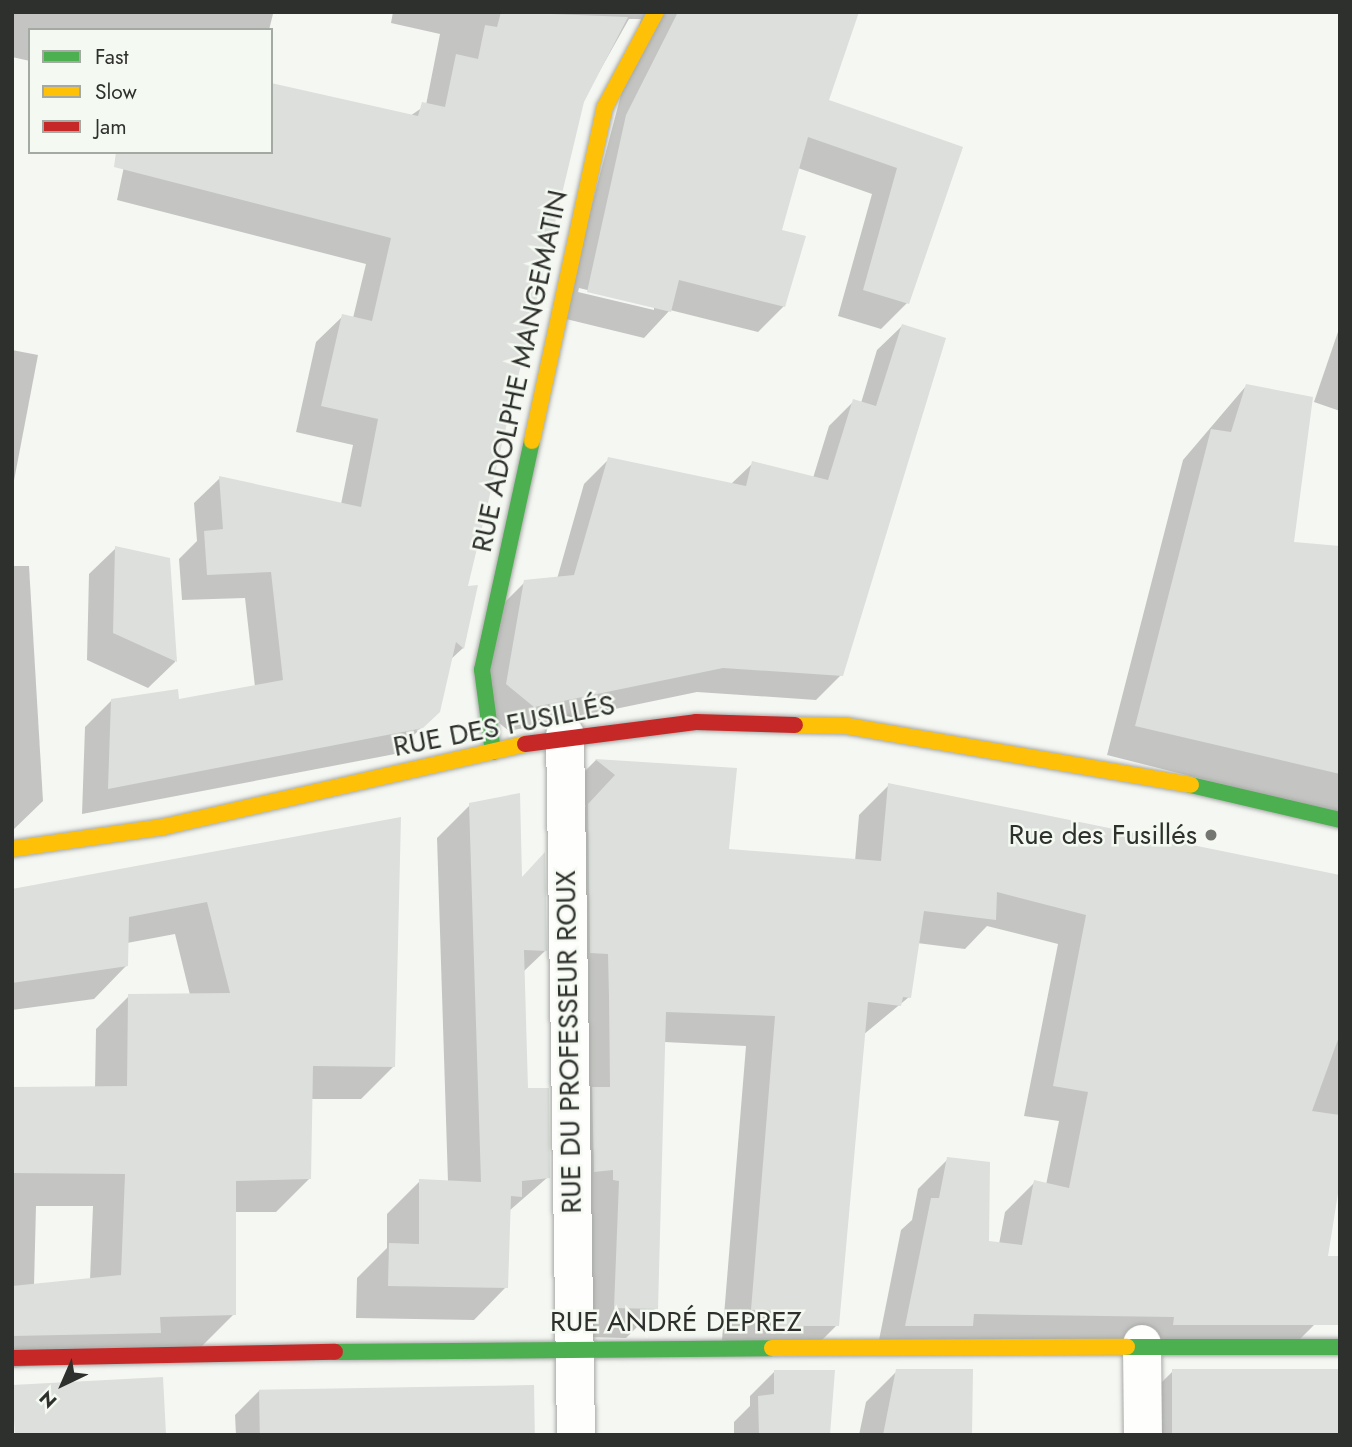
<!DOCTYPE html>
<meta charset="utf-8">
<style>
body{margin:0}
#map{position:relative;width:1352px;height:1447px;overflow:hidden;background:#f5f7f3;font-family:Jost,sans-serif}
div>[style]{position:absolute}
.shadow>*{inset:0;background:#0003}
.building>*{inset:0;background:#dcdfdc;transform-origin:0 0}
.roads{filter:drop-shadow(0 0 2px #a7a9a6) drop-shadow(0 0 2px #a7a9a6)}
.street>*{height:38px;margin:-19px;padding:0 19px;transform-origin:19px;border-radius:19px;background:#fefefd}
.fast>*{height:16px;margin:-8px;padding:0 8px;transform-origin:8px;border-radius:8px;background:#4caf50}
.slow>*{height:16px;margin:-8px;padding:0 8px;transform-origin:8px;border-radius:8px;background:#ffc107}
.jam>*{height:16px;margin:-8px;padding:0 8px;transform-origin:8px;border-radius:8px;background:#c62828}
.dots>*{width:19px;height:19px;translate:-50% -50%;box-sizing:border-box;border:4px solid #f4f9f1;border-radius:50%}
span{translate:-50% -50%;white-space:nowrap;text-align:center;line-height:1.15;-webkit-text-stroke:5px #f4f9f1;paint-order:stroke}
.street-label{font-size:28px;color:#2e302d}
.poi-label{font-size:28px;color:#2e302d}
.right{translate:-100% -50%;text-align:right}
.frame{position:absolute;inset:0;border:14px solid #2e302d;pointer-events:none}
.legend{position:absolute;left:28px;top:28px;width:245px;height:126px;box-sizing:border-box;background:#f4f9f1;border:2px solid #a5a9a3;margin:0;padding:9px 12px;list-style:none;font-size:21px;color:#2e302d}
.legend li{display:flex;align-items:center;gap:14px;height:35px}
.legend b{width:35px;border:2px solid #a5a9a3}
.north{position:absolute;left:28px;top:1349px;width:70px;height:70px;-webkit-text-stroke:5px #f4f9f1;paint-order:stroke;rotate:224deg;font-size:19px;font-weight:700;line-height:28px;text-align:center;color:#2e302d}
.north::after{content:'';display:block;margin:auto;width:24px;height:32px;background:#2e302d;clip-path:polygon(50% 0,100% 100%,50% 72%,0 100%)}
</style>
<div id="map">
<div class="shadow">
<i style="clip-path:polygon(12px 12px,203px 14px,288px 12px,273px 14px,269px 30px,30px 30px,30px 61px,12px 57px)"></i>
<i style="clip-path:polygon(evenodd,393px 12px,857px 12px,826px 101px,961px 148px,907px 303px,881px 329px,838px 316px,872px 194px,798px 168px,780px 231px,784px 306px,758px 332px,670px 310px,644px 338px,562px 318px,641px 19px,629px 19px,582px 102px,466px 588px,476px 587px,463px 648px,449px 661px,438px 711px,395px 754px,82px 814px,85px 727px,111px 701px,177px 701px,255px 687px,245px 598px,182px 600px,179px 559px,197px 541px,194px 503px,220px 478px,341px 504px,353px 445px,296px 432px,316px 342px,343px 316px,353px 318px,366px 264px,117px 200px,127px 152px,271px 152px,410px 116px,426px 105px,440px 34px,391px 23px,393px 12px,579px 288px,654px 306px,654px 310px,578px 292px,579px 288px)"></i>
<i style="clip-path:polygon(902px 326px,841px 675px,816px 700px,697px 692px,509px 731px,482px 709px,500px 607px,525px 582px,557px 579px,584px 484px,609px 459px,731px 484px,753px 463px,813px 478px,829px 426px,854px 401px,861px 403px,877px 350px)"></i>
<i style="clip-path:polygon(1340px 326px,1340px 411px,1314px 402px)"></i>
<i style="clip-path:polygon(12px 350px,38px 355px,12px 491px)"></i>
<i style="clip-path:polygon(1246px 386px,1290px 562px,1340px 570px,1340px 814px,1107px 755px,1183px 460px)"></i>
<i style="clip-path:polygon(116px 548px,169px 559px,175px 662px,148px 688px,87px 660px,89px 574px)"></i>
<i style="clip-path:polygon(12px 566px,29px 566px,43px 801px,12px 831px)"></i>
<i style="clip-path:polygon(596px 760px,735px 770px,727px 851px,855px 861px,859px 815px,889px 785px,1340px 877px,1340px 1170px,1315px 1324px,1285px 1354px,876px 1355px,901px 1230px,912px 1220px,918px 1189px,948px 1159px,987px 1243px,999px 1244px,1005px 1212px,1035px 1182px,1046px 1185px,1059px 1121px,1024px 1116px,1058px 944px,987px 926px,965px 949px,917px 943px,909px 997px,863px 1035px,837px 1325px,807px 1355px,722px 1340px,746px 1046px,664px 1042px,656px 1308px,626px 1338px,585px 1337px,559px 836px,586px 806px,567px 789px)"></i>
<i style="clip-path:polygon(470px 805px,520px 879px,545px 951px,523px 972px,526px 1090px,548px 1177px,509px 1211px,506px 1287px,474px 1320px,356px 1318px,357px 1278px,387px 1248px,387px 1214px,420px 1181px,448px 1182px,437px 838px)"></i>
<i style="clip-path:polygon(evenodd,231px 855px,394px 1066px,361px 1099px,311px 1099px,309px 1179px,276px 1212px,234px 1212px,234px 1314px,201px 1347px,12px 1368px,12px 1089px,95px 1088px,96px 1029px,129px 996px,190px 995px,175px 934px,127px 943px,126px 966px,94px 999px,12px 1010px,12px 891px,231px 855px,36px 1206px,93px 1206px,90px 1280px,34px 1286px,36px 1206px)"></i>
<i style="clip-path:polygon(775px 1371px,828px 1435px,734px 1435px,734px 1422px,750px 1406px,750px 1396px)"></i>
<i style="clip-path:polygon(897px 1371px,970px 1435px,859px 1435px,866px 1402px)"></i>
<i style="clip-path:polygon(1173px 1371px,1298px 1435px,1141px 1435px,1142px 1402px)"></i>
<i style="clip-path:polygon(260px 1390px,533px 1435px,236px 1435px,235px 1415px)"></i>
</div>
<div class="building">
<i style="clip-path:polygon(501px 12px,628px 17px,584px 102px,468px 586px,478px 585px,464px 649px,456px 642px,440px 712px,423px 728px,108px 789px,111px 699px,178px 689px,179px 699px,283px 680px,271px 572px,207px 575px,204px 531px,223px 529px,219px 476px,361px 507px,378px 419px,321px 406px,342px 314px,372px 321px,391px 238px,114px 167px,116px 152px,271px 152px,271px 83px,418px 116px,422px 102px,445px 107px,456px 54px,478px 59px,485px 25px,497px 27px)"></i>
<i style="clip-path:polygon(678px 12px,859px 12px,829px 100px,963px 147px,909px 304px,863px 290px,897px 168px,808px 137px,782px 230px,806px 236px,785px 307px,679px 280px,671px 312px,587px 292px,626px 115px)"></i>
<i style="clip-path:polygon(902px 324px,946px 338px,843px 676px,723px 668px,534px 707px,506px 684px,524px 580px,574px 575px,608px 457px,746px 486px,752px 461px,828px 480px,853px 399px,876px 406px)"></i>
<i style="clip-path:polygon(1246px 384px,1313px 397px,1294px 542px,1340px 546px,1340px 774px,1135px 726px,1211px 429px,1231px 432px)"></i>
<i style="clip-path:polygon(115px 546px,170px 558px,177px 662px,113px 633px)"></i>
<i style="clip-path:polygon(595px 759px,737px 768px,729px 849px,881px 861px,888px 783px,1340px 875px,1340px 1034px,1312px 1111px,1340px 1115px,1340px 1181px,1328px 1256px,1340px 1256px,1340px 1325px,1173px 1325px,1174px 1317px,974px 1314px,973px 1326px,905px 1326px,931px 1198px,939px 1198px,947px 1157px,990px 1162px,989px 1241px,1022px 1245px,1034px 1180px,1069px 1188px,1088px 1092px,1053px 1086px,1086px 915px,997px 892px,996px 920px,924px 911px,911px 998px,903px 997px,901px 1006px,868px 1002px,839px 1326px,775px 1326px,775px 1311px,751px 1310px,775px 1016px,666px 1012px,658px 1309px,614px 1308px,619px 1181px,613px 1180px,613px 1170px,594px 1172px,592px 1087px,610px 1087px,609px 997px,608px 954px,590px 953px,588px 804px,615px 775px)"></i>
<i style="clip-path:polygon(520px 793px,522px 877px,545px 852px,547px 951px,524px 950px,528px 1088px,549px 1088px,550px 1178px,522px 1181px,522px 1197px,511px 1196px,508px 1288px,388px 1286px,389px 1243px,419px 1244px,419px 1179px,481px 1182px,469px 803px)"></i>
<i style="clip-path:polygon(401px 817px,395px 1067px,313px 1066px,311px 1179px,236px 1181px,236px 1315px,160px 1317px,161px 1333px,12px 1336px,12px 1286px,121px 1275px,125px 1174px,12px 1173px,12px 1087px,127px 1086px,128px 994px,230px 993px,207px 902px,129px 917px,128px 966px,12px 983px,12px 889px)"></i>
<i style="clip-path:polygon(896px 1369px,973px 1369px,972px 1435px,883px 1435px)"></i>
<i style="left:1172px;top:1369px;width:168px;height:66px"></i>
<i style="clip-path:polygon(774px 1370px,835px 1370px,830px 1435px,759px 1435px,758px 1396px,774px 1394px)"></i>
<i style="left:163px;top:1377px;width:58px;height:151px;rotate:87deg"></i>
<i style="left:534px;top:1385px;width:50px;height:275px;rotate:89deg"></i>
</div>
<div class="roads">
<div class="street">
<i style="left:565px;top:735px;width:700px;rotate:89.1deg"></i>
<i style="left:1142px;top:1344px;width:91px;rotate:89.4deg"></i>
</div>
<div class="fast">
<i style="left:493px;top:752px;width:83px;rotate:-97.6deg"></i>
<i style="left:482px;top:670px;width:234px;rotate:-77.7deg"></i>
<i style="left:1191px;top:785px;width:153px;rotate:13.2deg"></i>
<i style="left:1127px;top:1347px;width:213px"></i>
<i style="left:335px;top:1352px;width:437px;rotate:-0.5deg"></i>
</div>
<div class="slow">
<i style="left:532px;top:441px;width:342px;rotate:-77.7deg"></i>
<i style="left:605px;top:107px;width:108px;rotate:-61.8deg"></i>
<i style="left:795px;top:725px;width:52px;rotate:1.1deg"></i>
<i style="left:847px;top:726px;width:349px;rotate:9.7deg"></i>
<i style="left:12px;top:849px;width:153px;rotate:-8.3deg"></i>
<i style="left:163px;top:827px;width:371px;rotate:-12.9deg"></i>
<i style="left:772px;top:1348px;width:355px;rotate:-0.2deg"></i>
</div>
<div class="jam">
<i style="left:525px;top:744px;width:172px;rotate:-7.3deg"></i>
<i style="left:696px;top:722px;width:99px;rotate:1.7deg"></i>
<i style="left:12px;top:1358px;width:323px;rotate:-1.1deg"></i>
</div>
</div>
<div class="dots">
<i style="left:1211px;top:835px;background:#747672"></i>
</div>
<div class="street-label">
<span style="left:520px;top:371px;rotate:-78deg">RUE ADOLPHE MANGEMATIN</span>
<span style="left:504px;top:726px;rotate:-11deg">RUE DES FUSILLÉS</span>
<span style="left:569px;top:1042px;rotate:-91deg">RUE DU PROFESSEUR ROUX</span>
<span style="left:676px;top:1322px">RUE ANDRÉ DEPREZ</span>
</div>
<div class="poi-label">
<span class="right" style="left:1197px;top:835px">Rue des Fusillés</span>
</div>
<div class="frame"></div>
<ul class="legend">
<li><b style="height:9px;background:#4caf50"></b>Fast</li>
<li><b style="height:9px;background:#ffc107"></b>Slow</li>
<li><b style="height:9px;background:#c62828"></b>Jam</li>
</ul>
<div class="north">N</div>
</div>
